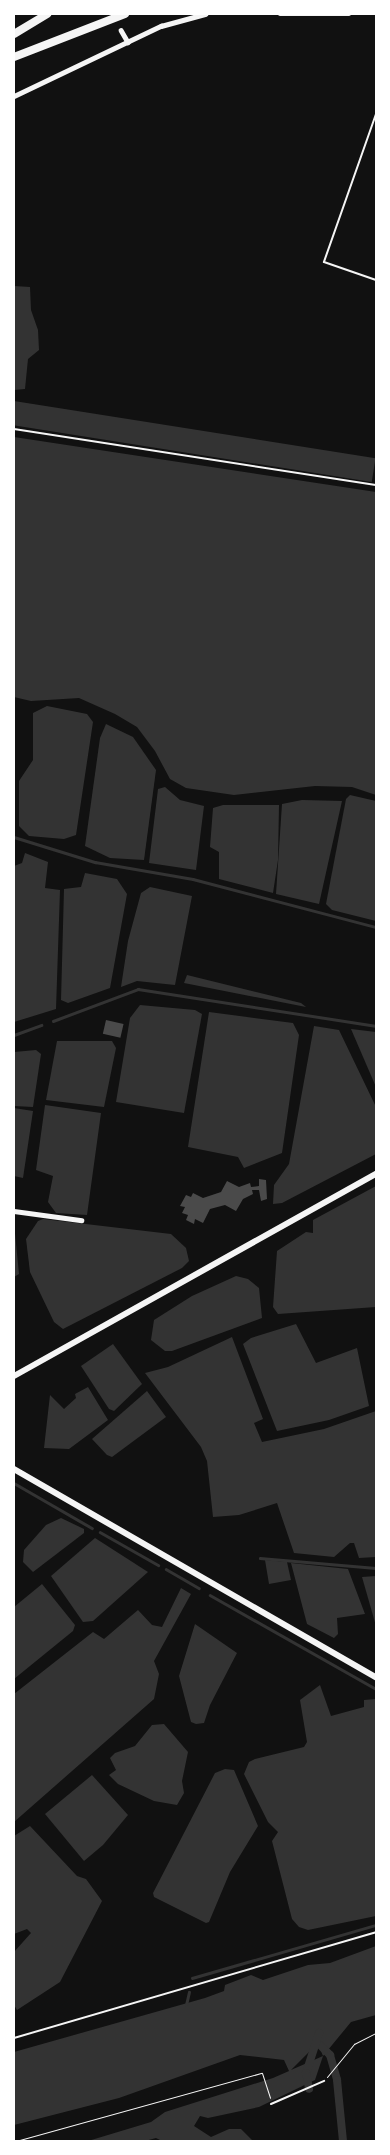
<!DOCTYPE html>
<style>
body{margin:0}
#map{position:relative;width:390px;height:2155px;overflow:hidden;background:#111;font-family:"Fira Sans Condensed",sans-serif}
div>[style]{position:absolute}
.water>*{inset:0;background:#333;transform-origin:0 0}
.stream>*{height:2.5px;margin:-1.25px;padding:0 1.25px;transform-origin:1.25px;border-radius:1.25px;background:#333}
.canal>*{height:8px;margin:-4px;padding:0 4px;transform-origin:4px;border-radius:4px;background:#333}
.building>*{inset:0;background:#4a4a4a;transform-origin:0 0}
.path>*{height:1px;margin:-0.5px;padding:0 0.5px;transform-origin:0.5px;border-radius:0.5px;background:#f5f5f5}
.service>*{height:2px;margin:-1px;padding:0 1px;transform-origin:1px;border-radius:1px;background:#f5f5f5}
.minor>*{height:4.5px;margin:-2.25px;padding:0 2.25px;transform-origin:2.25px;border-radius:2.25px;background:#f5f5f5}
.tertiary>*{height:5.5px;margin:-2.75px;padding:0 2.75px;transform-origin:2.75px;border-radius:2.75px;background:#f5f5f5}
.secondary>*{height:6px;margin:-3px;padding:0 3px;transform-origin:3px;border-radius:3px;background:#f5f5f5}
.motorway>*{height:8px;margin:-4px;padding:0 4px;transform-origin:4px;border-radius:4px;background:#f5f5f5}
span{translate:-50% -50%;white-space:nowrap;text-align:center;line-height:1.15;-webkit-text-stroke:4.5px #fff;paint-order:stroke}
.frame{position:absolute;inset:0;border:15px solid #fff;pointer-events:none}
</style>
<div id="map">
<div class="water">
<i style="clip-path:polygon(14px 286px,30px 287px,31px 310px,38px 330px,39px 350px,28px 359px,25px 389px,14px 390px)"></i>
<i style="left:14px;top:401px;width:366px;height:24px;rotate:9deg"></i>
<i style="clip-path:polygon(14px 437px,376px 492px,376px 795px,352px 787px,315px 786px,234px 795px,186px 788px,170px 779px,155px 751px,137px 727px,115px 714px,79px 698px,31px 701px,14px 697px)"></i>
<i style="clip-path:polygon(47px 706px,87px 714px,93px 722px,76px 835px,64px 839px,29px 836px,19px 826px,19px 781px,33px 760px,33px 713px)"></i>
<i style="clip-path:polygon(106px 724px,133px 737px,156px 770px,144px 860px,110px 858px,85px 846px,100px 738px)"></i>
<i style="clip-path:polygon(165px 787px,180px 800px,204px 806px,196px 870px,149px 863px,158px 789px)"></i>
<i style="clip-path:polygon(350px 795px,376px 801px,376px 921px,332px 910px,326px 904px,346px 799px)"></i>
<i style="clip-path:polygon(302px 800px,342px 801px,319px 904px,276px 894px,282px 804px)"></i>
<i style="clip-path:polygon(223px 805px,279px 805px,278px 860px,273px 893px,219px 879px,219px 852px,210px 847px,213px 808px)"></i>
<i style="clip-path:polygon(25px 853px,48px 862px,45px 888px,60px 890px,56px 1009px,14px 1022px,14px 866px,22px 863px)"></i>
<i style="clip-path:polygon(85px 873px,117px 879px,127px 894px,110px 988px,68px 1003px,61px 1000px,64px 889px,81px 887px)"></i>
<i style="clip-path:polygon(150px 887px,192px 896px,175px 985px,137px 981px,121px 987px,128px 941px,141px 893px)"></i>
<i style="clip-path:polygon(187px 975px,301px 1003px,306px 1007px,184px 983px)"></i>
<i style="clip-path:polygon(140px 1005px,195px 1010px,202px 1014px,184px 1113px,116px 1102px,130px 1018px)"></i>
<i style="clip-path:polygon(209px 1012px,293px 1023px,299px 1035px,282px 1153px,244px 1168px,238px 1157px,188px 1147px)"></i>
<i style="clip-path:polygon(314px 1026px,339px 1030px,376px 1107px,376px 1154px,282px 1203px,273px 1204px,274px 1185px,289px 1164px)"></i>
<i style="clip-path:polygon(351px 1029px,376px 1032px,376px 1087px)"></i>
<i style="clip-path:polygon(57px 1041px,112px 1041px,116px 1048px,104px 1107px,46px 1100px)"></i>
<i style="clip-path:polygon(36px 1050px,41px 1054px,33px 1107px,14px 1106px,14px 1052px)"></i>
<i style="clip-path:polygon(45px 1105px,101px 1113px,87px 1215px,56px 1213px,48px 1202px,53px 1176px,36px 1170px)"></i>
<i style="clip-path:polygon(14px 1108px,33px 1111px,23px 1178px,14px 1176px)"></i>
<i style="clip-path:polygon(376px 1186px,376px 1307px,278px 1314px,273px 1307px,277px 1251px,306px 1232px,313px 1233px,313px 1220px)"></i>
<i style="clip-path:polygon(43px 1219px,171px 1234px,186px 1248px,189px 1261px,182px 1268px,63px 1329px,54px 1322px,30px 1272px,26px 1239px,38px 1221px)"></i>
<i style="clip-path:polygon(14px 1223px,19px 1274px,14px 1277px)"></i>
<i style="clip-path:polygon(236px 1276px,248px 1279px,259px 1288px,262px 1318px,172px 1351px,165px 1351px,151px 1340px,154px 1320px,192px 1296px)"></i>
<i style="clip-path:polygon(296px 1324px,316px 1363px,357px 1348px,369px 1406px,329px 1420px,277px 1431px,243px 1344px,251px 1338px)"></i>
<i style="clip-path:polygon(232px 1337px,263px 1419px,254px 1423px,262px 1442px,324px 1429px,376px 1411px,376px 1557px,359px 1558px,354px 1543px,350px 1543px,334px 1557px,294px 1553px,277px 1503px,239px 1515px,213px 1517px,207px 1461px,201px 1447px,145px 1373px,168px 1367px)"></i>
<i style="clip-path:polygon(113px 1344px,142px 1384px,114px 1411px,109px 1409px,81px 1366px)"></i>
<i style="clip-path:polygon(88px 1387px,108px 1420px,69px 1449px,44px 1448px,50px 1395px,64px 1409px,76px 1398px,75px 1394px)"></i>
<i style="clip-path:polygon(147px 1391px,166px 1417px,112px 1457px,107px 1455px,92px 1439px)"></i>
<i style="clip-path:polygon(61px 1518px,84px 1529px,84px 1533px,33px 1572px,23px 1562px,24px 1550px,46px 1525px)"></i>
<i style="clip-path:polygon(95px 1538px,148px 1572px,93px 1621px,83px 1622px,51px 1576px)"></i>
<i style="clip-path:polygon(265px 1560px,287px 1562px,291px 1580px,269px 1584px)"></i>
<i style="clip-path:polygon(291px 1563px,348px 1569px,365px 1614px,337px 1618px,338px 1634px,334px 1638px,307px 1624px)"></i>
<i style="clip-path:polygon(376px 1576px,376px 1626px,362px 1577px)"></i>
<i style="clip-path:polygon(42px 1584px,75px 1625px,73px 1631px,14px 1679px,14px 1607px)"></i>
<i style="clip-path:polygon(181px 1588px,191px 1594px,154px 1661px,159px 1674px,154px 1699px,14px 1822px,14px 1694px,93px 1632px,104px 1639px,138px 1610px,152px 1625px,162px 1627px)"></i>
<i style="clip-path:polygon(195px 1624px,237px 1653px,210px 1705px,204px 1723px,196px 1724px,191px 1722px,179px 1676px)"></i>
<i style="clip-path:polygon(320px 1685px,331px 1716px,364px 1707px,364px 1700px,376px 1699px,376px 1916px,308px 1930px,299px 1927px,292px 1919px,272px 1841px,278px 1832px,268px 1822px,244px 1774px,249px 1762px,255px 1759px,304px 1747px,307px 1742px,300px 1700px)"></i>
<i style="clip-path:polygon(164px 1724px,188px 1752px,182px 1781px,184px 1793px,177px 1805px,154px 1801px,118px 1784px,109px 1775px,116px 1770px,110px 1758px,115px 1753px,135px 1746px,152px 1725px)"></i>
<i style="clip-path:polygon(225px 1769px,234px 1770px,258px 1826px,230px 1872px,209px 1922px,206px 1923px,154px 1897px,153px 1893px,215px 1773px)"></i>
<i style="clip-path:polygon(92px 1775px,128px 1815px,103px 1845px,84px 1861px,45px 1814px)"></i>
<i style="clip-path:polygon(30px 1826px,77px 1876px,86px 1879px,102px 1901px,60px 1982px,17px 2010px,14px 2005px,14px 1952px,31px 1933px,27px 1929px,14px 1934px,14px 1836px)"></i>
<i style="clip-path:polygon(evenodd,376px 1946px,376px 2015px,351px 2022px,323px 2056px,315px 2080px,259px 2107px,208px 2118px,200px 2116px,194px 2126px,211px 2137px,229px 2129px,241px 2129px,253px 2141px,162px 2141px,156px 2138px,145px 2141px,88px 2141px,151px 2122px,165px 2112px,273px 2078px,289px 2071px,284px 2060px,240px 2055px,119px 2098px,14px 2125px,14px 2052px,205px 1998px,224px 1991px,225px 1985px,251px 1975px,263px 1980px,308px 1965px,330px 1963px,376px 1946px,318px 2043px,323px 2056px,291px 2070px,318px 2043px)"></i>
</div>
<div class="stream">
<i style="left:14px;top:837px;width:85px;rotate:17.2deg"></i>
<i style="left:95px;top:862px;width:99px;rotate:9.8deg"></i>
<i style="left:193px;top:879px;width:189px;rotate:14.7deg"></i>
<i style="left:53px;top:1021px;width:91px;rotate:-20.6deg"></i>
<i style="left:138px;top:989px;width:241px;rotate:8.8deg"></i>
<i style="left:14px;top:1035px;width:29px;rotate:-20deg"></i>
<i style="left:14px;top:1483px;width:90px;rotate:30deg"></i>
<i style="left:100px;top:1532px;width:67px;rotate:29.6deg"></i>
<i style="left:260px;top:1558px;width:116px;rotate:4.9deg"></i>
<i style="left:166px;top:1569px;width:38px;rotate:30deg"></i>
<i style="left:210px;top:1595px;width:191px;rotate:29.5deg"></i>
<i style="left:192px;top:1978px;width:191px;rotate:-16.1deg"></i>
<i style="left:186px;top:2005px;width:13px;rotate:-77deg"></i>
</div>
<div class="canal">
<i style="left:321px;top:2046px;width:13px;rotate:45deg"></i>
<i style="left:330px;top:2055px;width:26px;rotate:74deg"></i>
<i style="left:337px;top:2080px;width:61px;rotate:84.4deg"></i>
<i style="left:307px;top:2070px;width:39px;rotate:-72deg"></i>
<i style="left:306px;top:2073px;width:16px;rotate:79deg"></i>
</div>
<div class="building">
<i style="left:106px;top:1020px;width:18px;height:14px;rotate:13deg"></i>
<i style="clip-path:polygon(259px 1179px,266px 1180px,267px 1199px,261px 1201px,259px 1190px,252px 1190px,253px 1194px,243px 1199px,236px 1211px,225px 1205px,210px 1209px,203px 1223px,195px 1219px,194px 1224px,186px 1220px,188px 1215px,182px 1213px,185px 1207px,180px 1206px,186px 1195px,191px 1197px,193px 1193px,203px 1198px,221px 1192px,227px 1181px,239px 1187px,250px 1183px,251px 1187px,259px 1186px)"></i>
</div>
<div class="path">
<i style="left:327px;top:2077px;width:43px;rotate:-50.7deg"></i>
<i style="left:354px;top:2044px;width:25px;rotate:-27deg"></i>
<i style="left:16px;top:2141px;width:255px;rotate:-15.5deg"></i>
<i style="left:262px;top:2073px;width:26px;rotate:72deg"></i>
</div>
<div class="service">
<i style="left:376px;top:114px;width:157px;rotate:109.4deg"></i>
<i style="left:324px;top:262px;width:55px;rotate:19.1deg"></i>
<i style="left:14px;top:429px;width:366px;rotate:8.8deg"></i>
<i style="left:14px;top:2038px;width:377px;rotate:-16.3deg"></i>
<i style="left:271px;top:2104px;width:58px;rotate:-23.5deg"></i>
</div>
<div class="minor">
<i style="left:280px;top:14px;width:69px"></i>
<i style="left:121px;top:30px;width:14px;rotate:60deg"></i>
<i style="left:14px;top:96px;width:163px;rotate:-25.5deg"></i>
<i style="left:161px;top:26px;width:46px;rotate:-15.3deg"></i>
<i style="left:14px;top:1211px;width:68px;rotate:7.7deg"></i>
</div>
<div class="tertiary">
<i style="left:14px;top:1469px;width:418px;rotate:29.9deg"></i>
</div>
<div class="secondary">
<i style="left:14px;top:1376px;width:415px;rotate:-29.2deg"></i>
</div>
<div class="motorway">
<i style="left:14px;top:34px;width:39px;rotate:-31deg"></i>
<i style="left:14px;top:57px;width:119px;rotate:-21.2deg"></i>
</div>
<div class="frame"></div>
</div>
